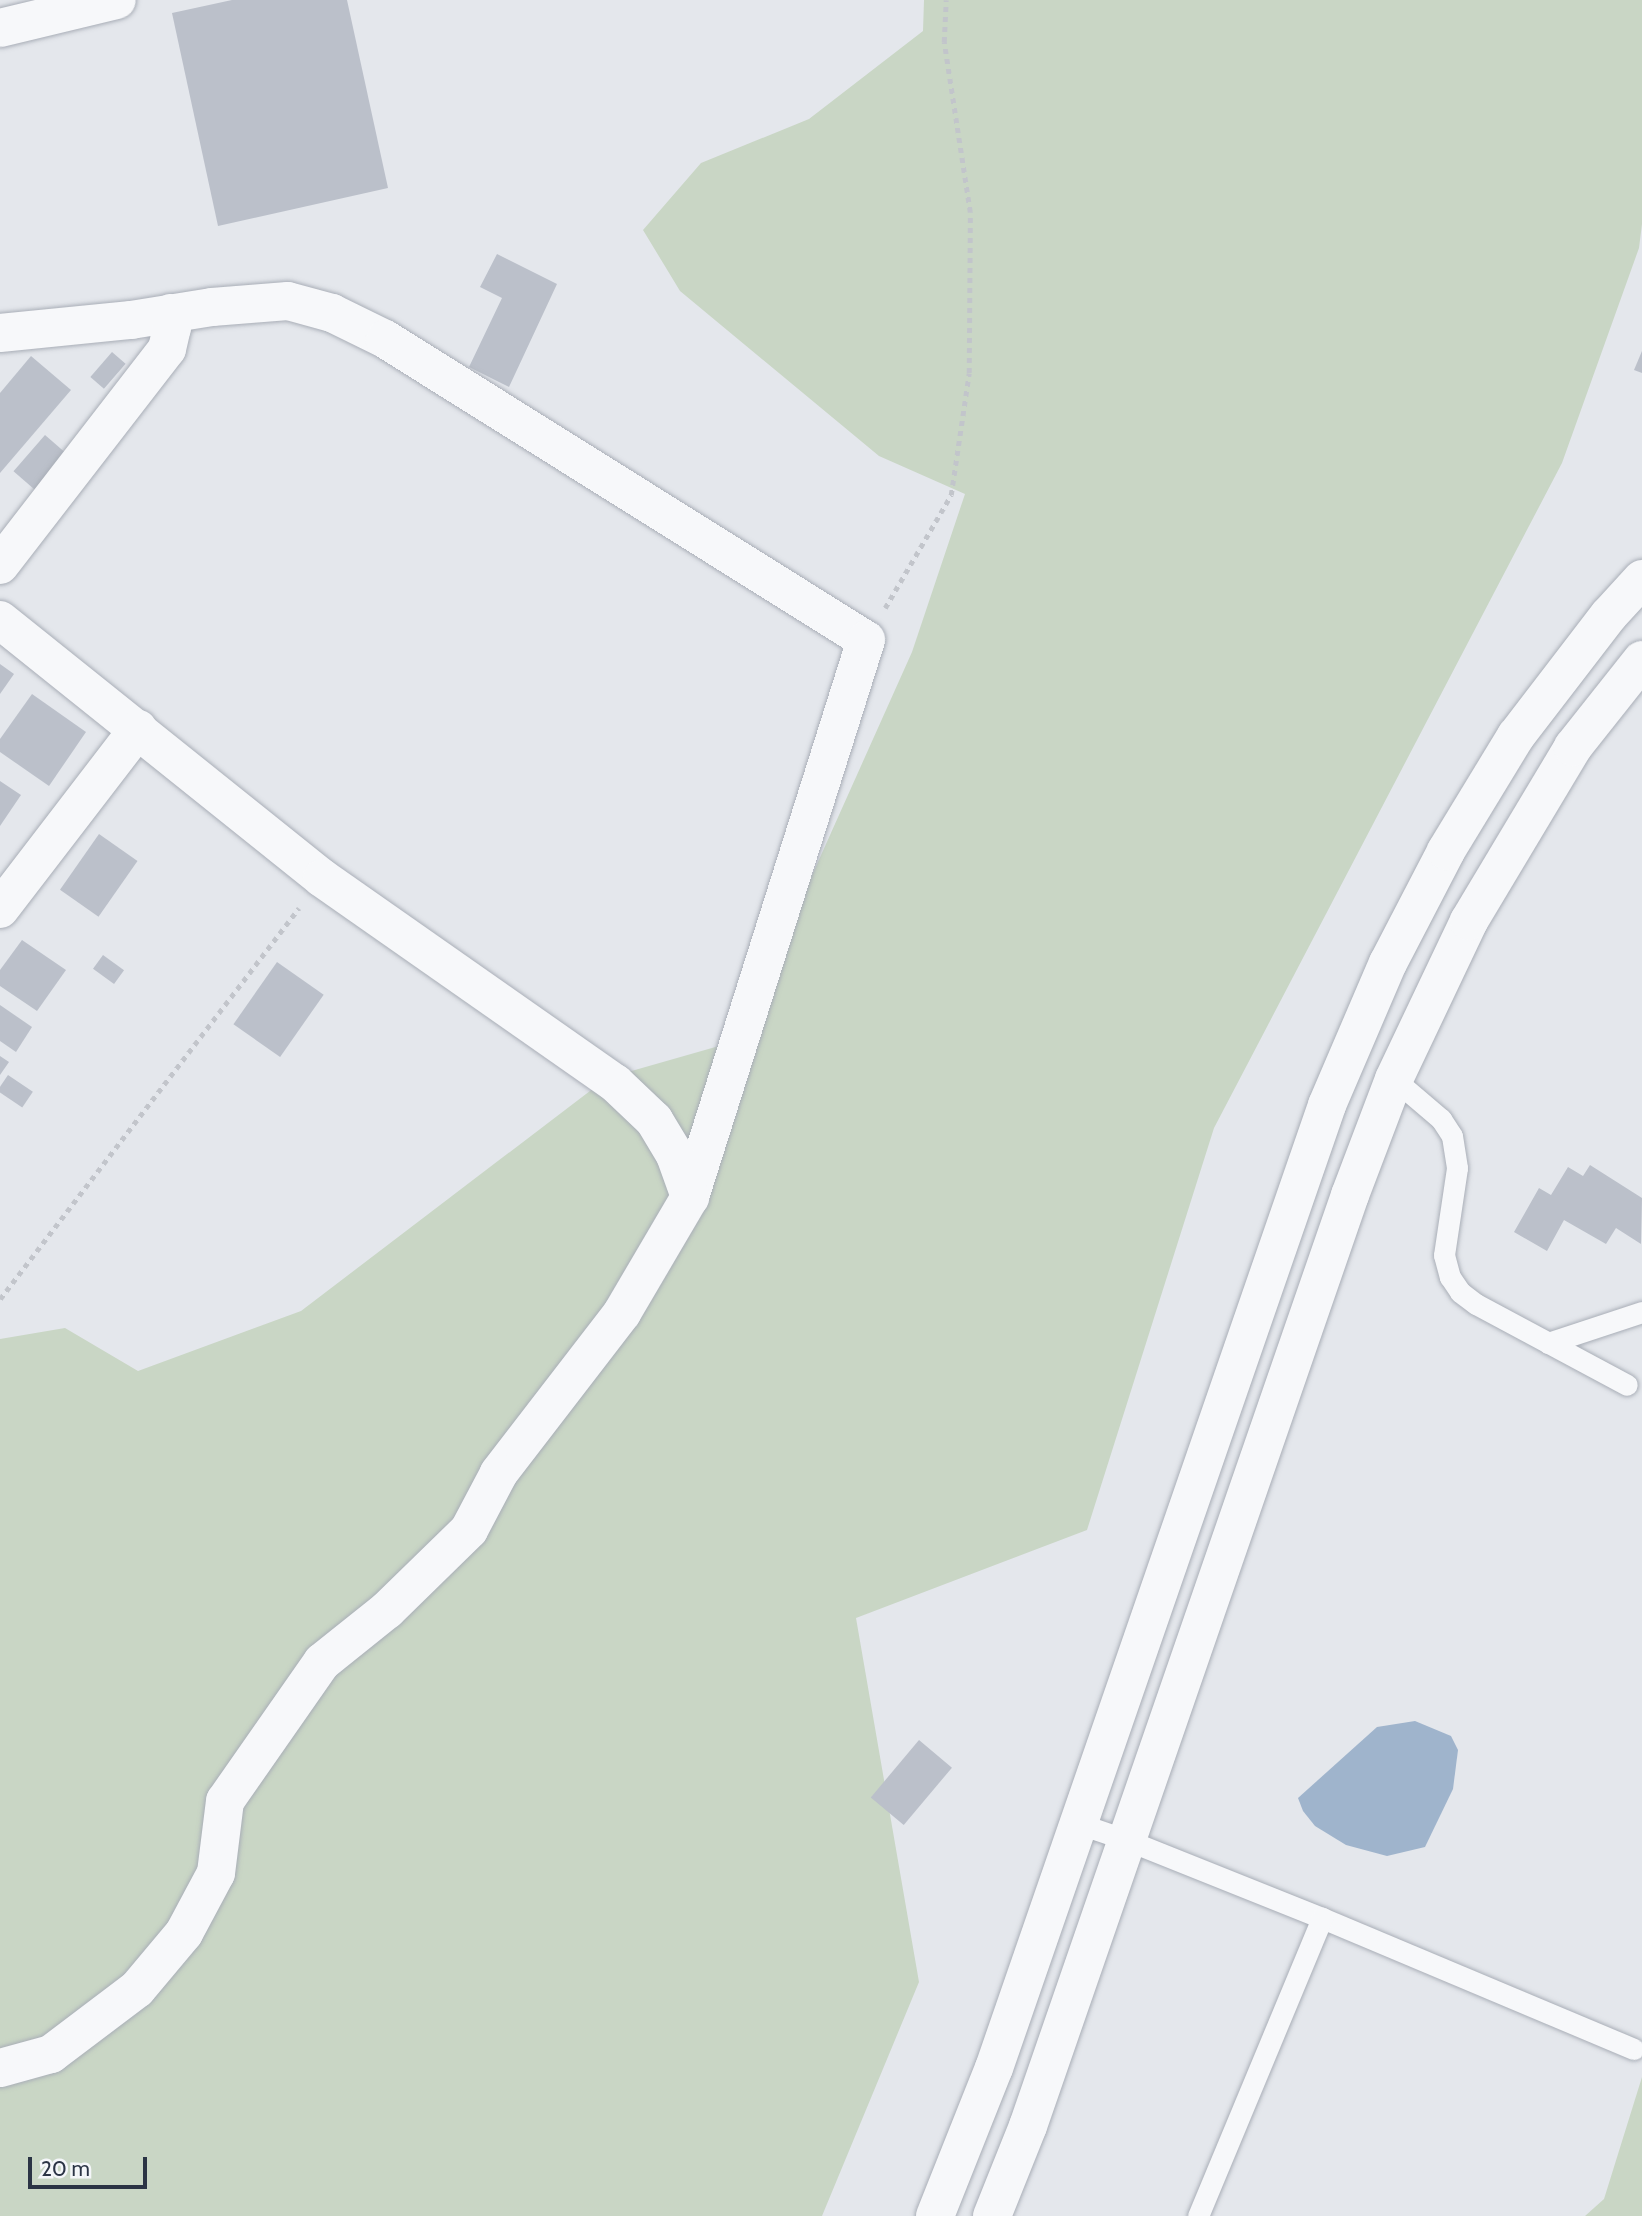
<!DOCTYPE html>
<style>
body{margin:0}
#map{position:relative;width:1642px;height:2216px;overflow:hidden;background:#e4e7ec;font-family:Cabin,sans-serif}
div>[style]{position:absolute}
.green>*{inset:0;background:#c9d6c5}
.water>*{inset:0;background:#9fb4cc}
.building>*{inset:0;background:#bbc0ca;transform-origin:0 0}
.path>*{height:4.5px;margin-top:-2.25px;transform-origin:0;background:repeating-linear-gradient(90deg,#c2c5cb 0 5px,transparent 0 10px)}
.roads{filter:drop-shadow(0 0 2px #a9aeb7) drop-shadow(0 0 2px #a9aeb7)}
.service>*{height:21px;margin:-10.5px;padding:0 10.5px;transform-origin:10.5px;border-radius:10.5px;background:#f7f8fa}
.minor>*{height:38px;margin:-19px;padding:0 19px;transform-origin:19px;border-radius:19px;background:#f7f8fa}
.tertiary>*{height:38px;margin:-19px;padding:0 19px;transform-origin:19px;border-radius:19px;background:#f7f8fa}
span{translate:-50% -50%;white-space:nowrap;text-align:center;line-height:1.15;-webkit-text-stroke:6px #f4f6f9;paint-order:stroke}
.scale{position:absolute;left:28px;top:2157px;width:119px;height:32px;box-sizing:border-box;border:4px solid #2b3445;border-top:0;padding-left:9px;font-size:21px;line-height:24px;white-space:nowrap;color:#2b3445;-webkit-text-stroke:5px #f4f6f9;paint-order:stroke}
</style>
<div id="map">
<div class="green">
<i style="clip-path:polygon(924px 0,1642px 0,1642px 224px,1639px 248px,1562px 463px,1214px 1128px,1087px 1530px,856px 1618px,919px 1982px,822px 2216px,0 2216px,0 1339px,65px 1328px,138px 1371px,301px 1311px,607px 1078px,719px 1046px,809px 882px,912px 652px,965px 494px,879px 456px,680px 291px,643px 230px,701px 163px,809px 119px,923px 31px)"></i>
<i style="clip-path:polygon(1642px 2077px,1642px 2216px,1585px 2216px,1604px 2199px)"></i>
</div>
<div class="water">
<i style="clip-path:polygon(1415px 1721px,1451px 1736px,1458px 1750px,1453px 1789px,1425px 1847px,1387px 1856px,1346px 1845px,1315px 1826px,1303px 1811px,1298px 1798px,1377px 1727px)"></i>
</div>
<div class="building">
<i style="clip-path:polygon(232px 0,347px 0,388px 188px,218px 226px,172px 13px)"></i>
<i style="clip-path:polygon(497px 254px,557px 284px,509px 387px,469px 367px,502px 298px,480px 287px)"></i>
<i style="clip-path:polygon(1642px 351px,1642px 373px,1634px 370px)"></i>
<i style="left:112px;top:352px;width:18px;height:33px;rotate:41deg"></i>
<i style="clip-path:polygon(31px 356px,71px 390px,0 473px,0 393px)"></i>
<i style="left:45px;top:435px;width:29px;height:48px;rotate:41deg"></i>
<i style="clip-path:polygon(0 664px,14px 674px,0 694px)"></i>
<i style="clip-path:polygon(32px 694px,86px 732px,49px 786px,0 752px,0 739px)"></i>
<i style="clip-path:polygon(0 781px,21px 795px,0 826px)"></i>
<i style="left:99px;top:834px;width:47px;height:68px;rotate:35deg"></i>
<i style="clip-path:polygon(22px 940px,66px 970px,37px 1011px,0 986px,0 970px)"></i>
<i style="left:103px;top:955px;width:26px;height:17px;rotate:36deg"></i>
<i style="left:277px;top:962px;width:57px;height:76px;rotate:35deg"></i>
<i style="clip-path:polygon(0 1005px,32px 1027px,16px 1052px,0 1041px)"></i>
<i style="clip-path:polygon(0 1056px,9px 1062px,0 1075px)"></i>
<i style="left:8px;top:1075px;width:30px;height:19px;rotate:34deg"></i>
<i style="clip-path:polygon(1590px 1165px,1642px 1198px,1641px 1244px,1616px 1228px,1606px 1244px,1564px 1220px,1547px 1251px,1514px 1232px,1539px 1188px,1551px 1195px,1568px 1167px,1583px 1176px)"></i>
<i style="left:919px;top:1740px;width:43px;height:75px;rotate:40deg"></i>
</div>
<div class="path">
<i style="left:885px;top:608px;width:131px;rotate:-59.7deg"></i>
<i style="left:951px;top:495px;width:123px;rotate:-81.6deg"></i>
<i style="left:969px;top:373px;width:161px;rotate:-89.6deg"></i>
<i style="left:970px;top:212px;width:172px;rotate:-98.7deg"></i>
<i style="left:944px;top:42px;width:42px;rotate:-87.3deg"></i>
<i style="left:0;top:1299px;width:492px;rotate:-52.6deg"></i>
</div>
<div class="roads">
<div class="service">
<i style="left:1394px;top:1079px;width:62px;rotate:40.4deg"></i>
<i style="left:1441px;top:1119px;width:20px;rotate:57deg"></i>
<i style="left:1452px;top:1136px;width:32px;rotate:81deg"></i>
<i style="left:1457px;top:1168px;width:88px;rotate:98.5deg"></i>
<i style="left:1444px;top:1255px;width:23px;rotate:75deg"></i>
<i style="left:1450px;top:1277px;width:18px;rotate:56deg"></i>
<i style="left:1460px;top:1292px;width:20px;rotate:37deg"></i>
<i style="left:1476px;top:1304px;width:171px;rotate:28.2deg"></i>
<i style="left:1548px;top:1343px;width:99px;rotate:-18.3deg"></i>
<i style="left:1077px;top:1823px;width:53px;rotate:18.8deg"></i>
<i style="left:1127px;top:1840px;width:210px;rotate:21.8deg"></i>
<i style="left:1322px;top:1918px;width:338px;rotate:22.8deg"></i>
<i style="left:1198px;top:2216px;width:323px;rotate:-67.4deg"></i>
</div>
<div class="minor">
<i style="left:0;top:28px;width:120px;rotate:-13.5deg"></i>
<i style="left:0;top:333px;width:132px;rotate:-5.7deg"></i>
<i style="left:131px;top:320px;width:82px;rotate:-9.1deg"></i>
<i style="left:212px;top:307px;width:76px;rotate:-4.5deg"></i>
<i style="left:288px;top:301px;width:46px;rotate:15.3deg"></i>
<i style="left:332px;top:313px;width:59px;rotate:26.1deg"></i>
<i style="left:385px;top:339px;width:567px;rotate:32.04deg"></i>
<i style="left:866px;top:640px;width:584px;rotate:107.54deg"></i>
<i style="left:690px;top:1197px;width:134px;rotate:120.4deg"></i>
<i style="left:622px;top:1313px;width:202px;rotate:127.6deg"></i>
<i style="left:499px;top:1473px;width:64px;rotate:117.8deg"></i>
<i style="left:469px;top:1530px;width:115px;rotate:135.7deg"></i>
<i style="left:387px;top:1610px;width:83px;rotate:141.3deg"></i>
<i style="left:322px;top:1662px;width:169px;rotate:124.9deg"></i>
<i style="left:225px;top:1801px;width:73px;rotate:97.1deg"></i>
<i style="left:216px;top:1873px;width:68px;rotate:118.1deg"></i>
<i style="left:184px;top:1933px;width:73px;rotate:130deg"></i>
<i style="left:137px;top:1989px;width:108px;rotate:142.9deg"></i>
<i style="left:51px;top:2054px;width:53px;rotate:164.6deg"></i>
<i style="left:0;top:565px;width:273px;rotate:-52.3deg"></i>
<i style="left:167px;top:349px;width:22px;rotate:-77deg"></i>
<i style="left:172px;top:328px;width:15px;rotate:-94deg"></i>
<i style="left:0;top:620px;width:413px;rotate:38.7deg"></i>
<i style="left:322px;top:878px;width:358px;rotate:35deg"></i>
<i style="left:615px;top:1083px;width:54px;rotate:43.5deg"></i>
<i style="left:654px;top:1120px;width:41px;rotate:59deg"></i>
<i style="left:675px;top:1155px;width:45px;rotate:70.3deg"></i>
<i style="left:0;top:909px;width:227px;rotate:-52.5deg"></i>
</div>
<div class="tertiary">
<i style="left:935px;top:2216px;width:159px;rotate:-68.3deg"></i>
<i style="left:994px;top:2068px;width:1019px;rotate:-70.92deg"></i>
<i style="left:1327px;top:1105px;width:155px;rotate:-66.8deg"></i>
<i style="left:1388px;top:963px;width:126px;rotate:-62.6deg"></i>
<i style="left:1446px;top:851px;width:135px;rotate:-58.7deg"></i>
<i style="left:1516px;top:736px;width:153px;rotate:-52.5deg"></i>
<i style="left:1609px;top:615px;width:49px;rotate:-47.5deg"></i>
<i style="left:992px;top:2216px;width:97px;rotate:-68.2deg"></i>
<i style="left:1028px;top:2126px;width:985px;rotate:-70.92deg"></i>
<i style="left:1350px;top:1195px;width:124px;rotate:-69.2deg"></i>
<i style="left:1394px;top:1079px;width:175px;rotate:-64.6deg"></i>
<i style="left:1469px;top:921px;width:203px;rotate:-59.1deg"></i>
<i style="left:1573px;top:747px;width:111px;rotate:-51.6deg"></i>
</div>
</div>
<div class="scale">20 m</div>
</div>
